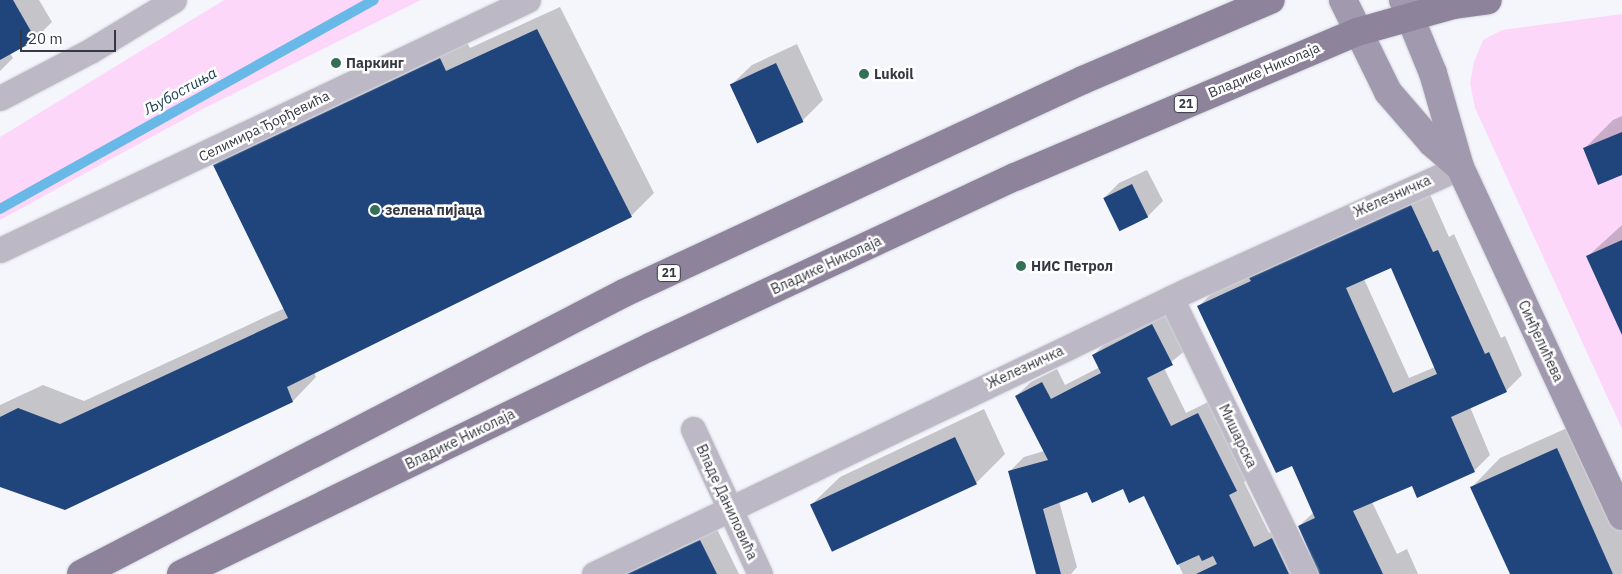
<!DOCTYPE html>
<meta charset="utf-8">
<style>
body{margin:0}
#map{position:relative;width:1622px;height:574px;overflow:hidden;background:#f5f6fc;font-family:"IBM Plex Sans",sans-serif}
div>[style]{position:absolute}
.green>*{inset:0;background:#fcd7fa}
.shadow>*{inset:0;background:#0003}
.stream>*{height:10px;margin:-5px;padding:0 5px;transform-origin:5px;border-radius:5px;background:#68b9e7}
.building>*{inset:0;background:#1f457c;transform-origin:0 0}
.roads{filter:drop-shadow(0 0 1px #d2d4db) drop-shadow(0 0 1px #d2d4db)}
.minor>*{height:25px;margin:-12.5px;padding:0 12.5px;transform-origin:12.5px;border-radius:12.5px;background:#bdb8c5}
.secondary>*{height:28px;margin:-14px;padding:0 14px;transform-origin:14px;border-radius:14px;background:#a199ad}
.primary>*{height:28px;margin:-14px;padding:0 14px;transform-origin:14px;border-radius:14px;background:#8d839b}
.dots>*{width:14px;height:14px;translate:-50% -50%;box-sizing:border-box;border:2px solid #fff;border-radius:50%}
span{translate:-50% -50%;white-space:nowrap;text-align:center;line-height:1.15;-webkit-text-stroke:5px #fff;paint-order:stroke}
.shield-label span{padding:1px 4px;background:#fff;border:1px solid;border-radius:4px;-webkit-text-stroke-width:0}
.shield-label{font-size:12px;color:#353743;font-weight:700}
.poi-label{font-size:14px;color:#353743;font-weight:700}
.left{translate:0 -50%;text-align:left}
.street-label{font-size:14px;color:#353743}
.water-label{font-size:15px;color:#1e4155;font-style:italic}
.scale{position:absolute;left:20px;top:30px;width:96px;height:22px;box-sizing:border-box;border:2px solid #353743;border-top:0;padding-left:6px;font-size:15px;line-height:18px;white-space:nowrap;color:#353743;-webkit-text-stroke:4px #fff;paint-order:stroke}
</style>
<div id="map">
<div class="green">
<i style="clip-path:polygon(224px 0,421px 0,199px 111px,0 220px,0 137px)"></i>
<i style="clip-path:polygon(1622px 14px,1622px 429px,1475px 108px,1470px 83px,1474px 62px,1483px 40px,1502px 30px)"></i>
</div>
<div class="shadow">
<i style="clip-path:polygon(0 0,39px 0,52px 22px,35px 39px,10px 53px,13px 58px,0 71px)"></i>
<i style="clip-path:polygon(560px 7px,654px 193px,631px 216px,314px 372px,316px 377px,293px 401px,65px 508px,0 486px,0 405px,43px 385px,84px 401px,285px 308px,214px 166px,238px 142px,463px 35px,470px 48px)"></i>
<i style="clip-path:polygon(797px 44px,823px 100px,802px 121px,731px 85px,752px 65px)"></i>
<i style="clip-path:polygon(1622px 116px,1622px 174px,1585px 148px,1613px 120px)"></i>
<i style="clip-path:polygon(1147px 170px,1163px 201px,1148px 216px,1104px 198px,1119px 183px)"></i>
<i style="clip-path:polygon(evenodd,1428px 190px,1449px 237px,1454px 234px,1501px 338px,1505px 336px,1522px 375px,1506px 391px,1470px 407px,1490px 455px,1474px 471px,1412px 485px,1372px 502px,1397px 554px,1407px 549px,1418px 574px,1324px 574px,1299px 526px,1314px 512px,1292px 464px,1199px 306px,1215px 290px,1428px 190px,1392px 266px,1435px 367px,1409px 378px,1364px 279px,1392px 266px)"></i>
<i style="clip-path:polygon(1622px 225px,1622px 327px,1588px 256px)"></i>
<i style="clip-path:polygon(1167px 310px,1187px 349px,1164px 368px,1186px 413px,1212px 400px,1251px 476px,1244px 482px,1269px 533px,1286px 525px,1299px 574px,1183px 574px,1145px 494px,1123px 488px,1088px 490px,1059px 501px,1077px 567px,1071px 574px,1038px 574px,1009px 472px,1024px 457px,1044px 451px,1016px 396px,1031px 382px,1057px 369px,1065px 385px,1100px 367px,1094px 355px,1108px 340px)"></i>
<i style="clip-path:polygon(984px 409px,1005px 454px,976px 483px,811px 505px,840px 477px)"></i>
<i style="clip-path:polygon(1585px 420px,1622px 501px,1622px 574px,1511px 574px,1472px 487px,1500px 458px)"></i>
<i style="clip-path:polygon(715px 525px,739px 574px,614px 574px)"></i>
</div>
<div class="stream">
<i style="left:0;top:209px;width:428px;rotate:-29.2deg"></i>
</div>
<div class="building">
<i style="clip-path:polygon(0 0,13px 0,36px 40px,0 60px)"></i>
<i style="clip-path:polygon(537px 29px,632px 217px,287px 387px,293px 402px,65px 510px,0 487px,0 417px,18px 408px,60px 424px,288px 318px,213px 165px,440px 58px,446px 71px)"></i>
<i style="left:776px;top:63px;width:65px;height:51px;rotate:65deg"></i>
<i style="clip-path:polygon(1622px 132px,1622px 175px,1598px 185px,1583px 148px)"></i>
<i style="left:1132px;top:184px;width:37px;height:32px;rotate:64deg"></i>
<i style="clip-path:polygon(evenodd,1411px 205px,1433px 252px,1438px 250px,1485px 354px,1489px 352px,1507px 392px,1451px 417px,1475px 472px,1417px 498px,1412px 486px,1353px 511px,1383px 574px,1319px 574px,1298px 526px,1315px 518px,1292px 466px,1276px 473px,1197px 306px,1251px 281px,1249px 278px,1411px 205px,1391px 268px,1437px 374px,1393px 393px,1346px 288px,1391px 268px)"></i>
<i style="clip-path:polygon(1622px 240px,1622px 335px,1586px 256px)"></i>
<i style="clip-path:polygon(1152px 324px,1173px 365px,1147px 378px,1171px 426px,1198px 413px,1237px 491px,1229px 495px,1254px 547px,1272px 538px,1289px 574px,1196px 574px,1217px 564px,1213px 556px,1202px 561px,1199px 555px,1177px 565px,1144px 496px,1129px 503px,1123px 489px,1092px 503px,1087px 492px,1043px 509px,1061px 574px,1036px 574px,1008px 471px,1048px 460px,1015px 396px,1042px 382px,1051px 399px,1101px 373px,1092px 355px)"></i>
<i style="left:955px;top:437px;width:52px;height:160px;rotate:65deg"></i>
<i style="clip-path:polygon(1557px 448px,1613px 574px,1510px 574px,1470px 487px)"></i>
<i style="clip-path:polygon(700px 540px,717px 574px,627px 574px)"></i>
</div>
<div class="roads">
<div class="minor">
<i style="left:0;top:98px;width:102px;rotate:-27.6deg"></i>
<i style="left:90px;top:51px;width:98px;rotate:-31.3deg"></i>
<i style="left:0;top:250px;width:584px;rotate:-25.34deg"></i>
<i style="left:1171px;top:298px;width:307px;rotate:64.1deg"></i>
<i style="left:693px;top:429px;width:160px;rotate:65.2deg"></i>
<i style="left:594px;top:574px;width:661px;rotate:-25.56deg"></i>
<i style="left:1190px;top:289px;width:296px;rotate:-24.3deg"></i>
</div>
<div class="secondary">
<i style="left:1343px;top:0;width:102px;rotate:63.9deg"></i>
<i style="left:1388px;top:92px;width:67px;rotate:49.2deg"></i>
<i style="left:1432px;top:143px;width:37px;rotate:41deg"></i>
<i style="left:1403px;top:0;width:79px;rotate:67.7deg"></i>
<i style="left:1433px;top:73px;width:98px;rotate:74deg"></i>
<i style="left:1460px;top:167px;width:385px;rotate:65.1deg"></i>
</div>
<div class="primary">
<i style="left:81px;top:574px;width:611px;rotate:-27.36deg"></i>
<i style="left:624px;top:293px;width:506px;rotate:-24.89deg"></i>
<i style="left:1083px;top:80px;width:204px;rotate:-23.1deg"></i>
<i style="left:181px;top:574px;width:521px;rotate:-25.83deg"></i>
<i style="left:650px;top:347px;width:403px;rotate:-25deg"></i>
<i style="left:1015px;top:177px;width:371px;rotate:-23deg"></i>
<i style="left:1357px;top:32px;width:101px;rotate:-15.6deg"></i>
<i style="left:1454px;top:5px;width:34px;rotate:-8deg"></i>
</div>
</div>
<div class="dots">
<i style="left:336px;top:63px;background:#356f58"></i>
<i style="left:864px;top:74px;background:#356f58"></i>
<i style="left:375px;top:210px;background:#356f58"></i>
<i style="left:1021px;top:266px;background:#356f58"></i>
</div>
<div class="shield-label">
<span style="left:1186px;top:104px">21</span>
<span style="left:669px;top:273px">21</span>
</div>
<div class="poi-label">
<span class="left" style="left:346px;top:63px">Паркинг</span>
<span class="left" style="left:874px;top:74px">Lukoil</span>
<span class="left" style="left:385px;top:210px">зелена пијаца</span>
<span class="left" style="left:1031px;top:266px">НИС Петрол</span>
</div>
<div class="street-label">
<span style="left:1264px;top:70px;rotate:-23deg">Владике Николаја</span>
<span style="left:264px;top:126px;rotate:-26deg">Селимира Ђорђевића</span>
<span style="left:1392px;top:196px;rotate:-24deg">Железничка</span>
<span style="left:826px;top:265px;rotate:-25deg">Владике Николаја</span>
<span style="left:1541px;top:341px;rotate:65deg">Синђелићева</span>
<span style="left:1025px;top:367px;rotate:-25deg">Железничка</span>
<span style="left:1238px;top:436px;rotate:64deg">Мишарска</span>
<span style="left:460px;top:439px;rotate:-26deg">Владике Николаја</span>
<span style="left:727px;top:502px;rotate:65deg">Владе Даниловића</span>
</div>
<div class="water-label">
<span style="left:180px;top:91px;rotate:-29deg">Љубостиња</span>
</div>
<div class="scale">20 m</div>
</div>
